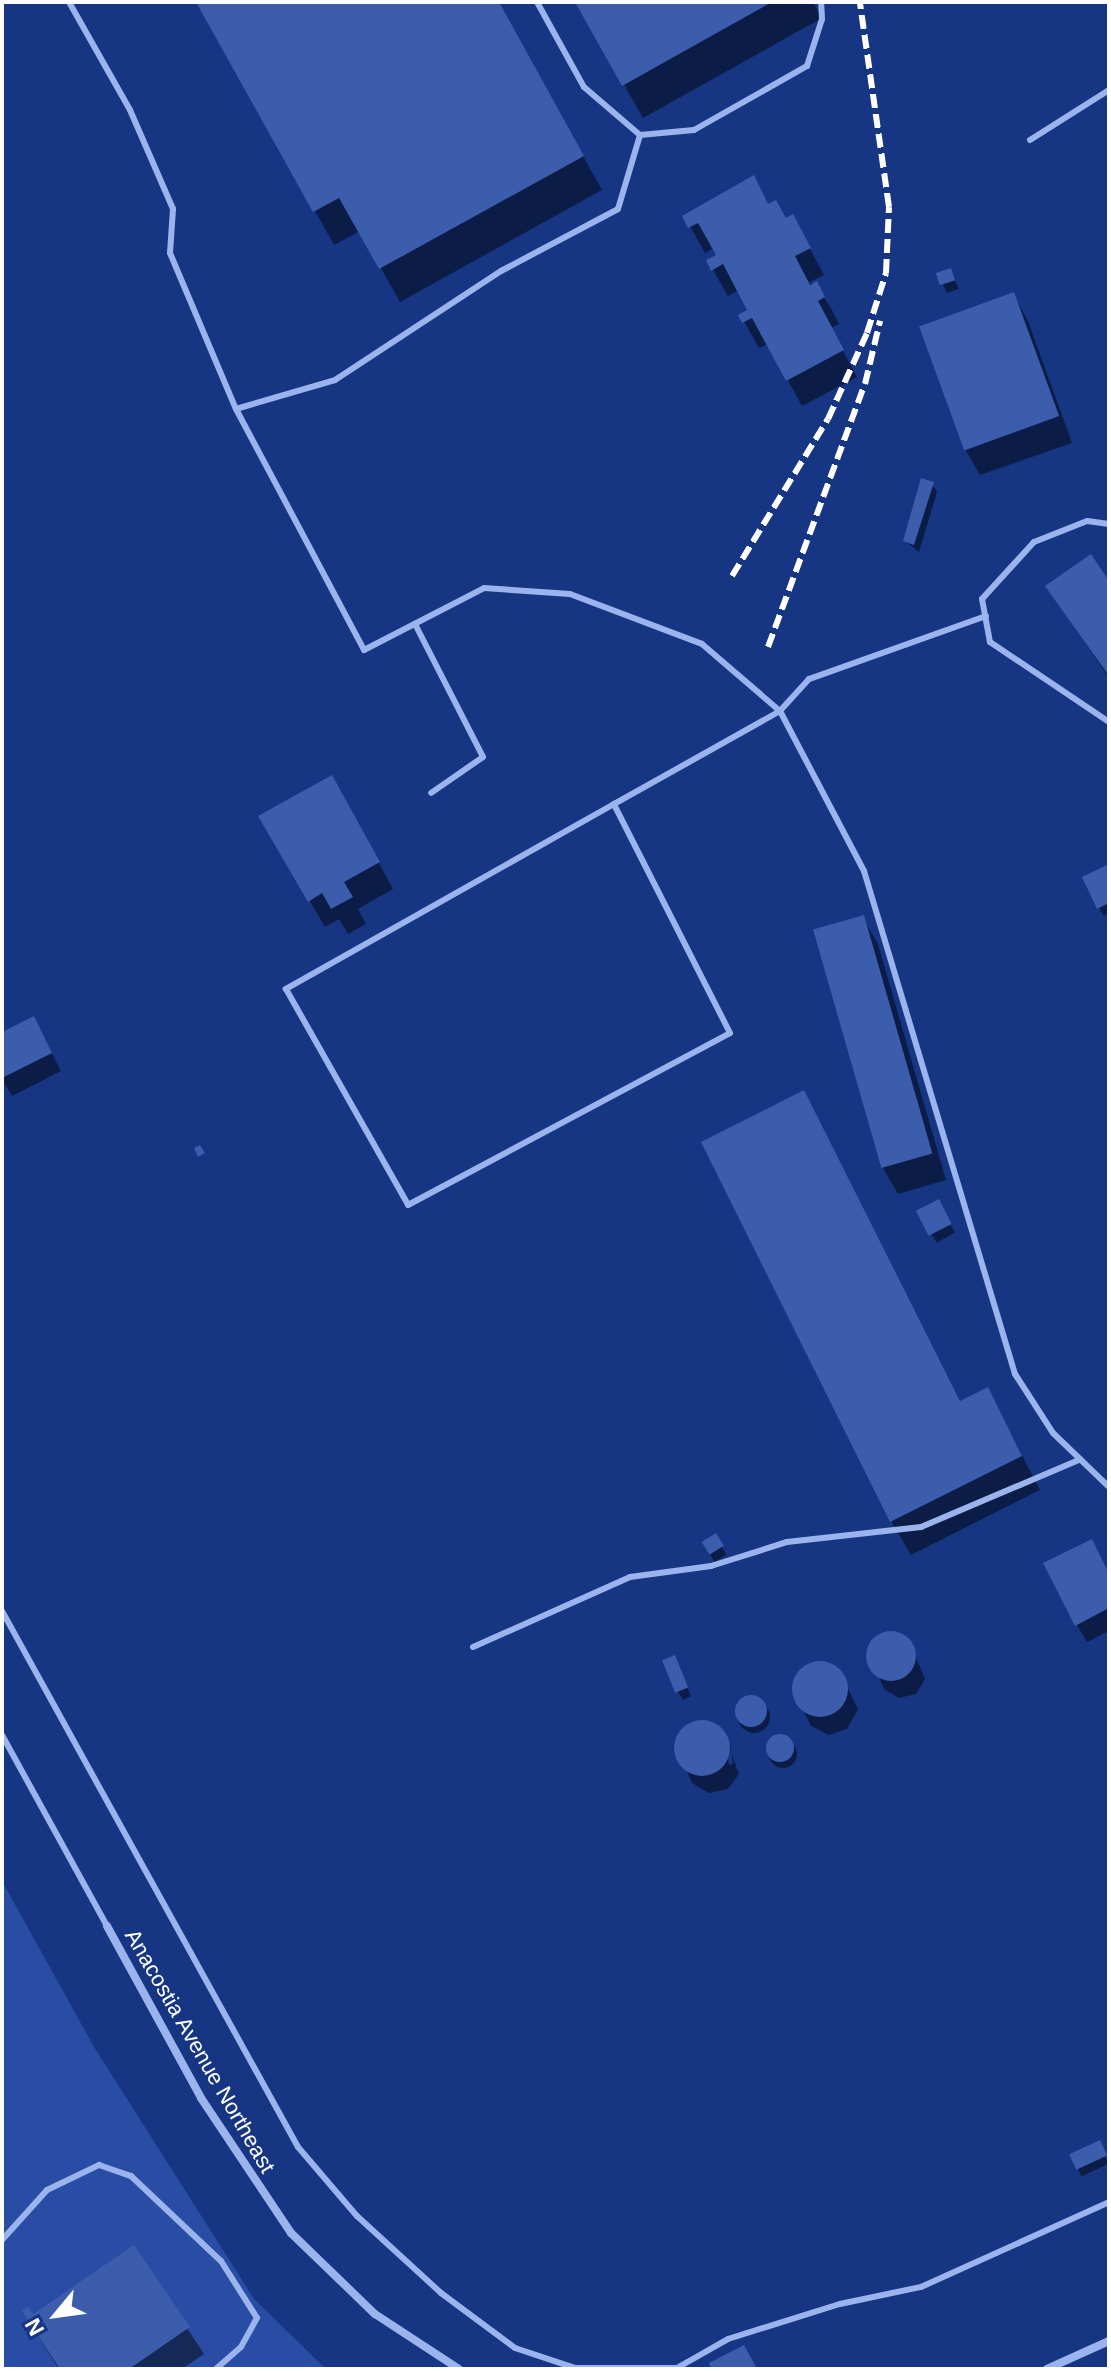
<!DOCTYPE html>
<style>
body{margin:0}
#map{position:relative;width:1111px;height:2371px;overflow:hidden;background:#163684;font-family:Arial,sans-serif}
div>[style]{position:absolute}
.green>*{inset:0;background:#294da4}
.shadow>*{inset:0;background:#0007;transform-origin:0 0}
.round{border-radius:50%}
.building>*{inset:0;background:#3b5dac;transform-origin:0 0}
.lane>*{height:6px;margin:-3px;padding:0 3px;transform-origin:3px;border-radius:3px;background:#9bb4ed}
.street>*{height:8px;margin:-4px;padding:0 4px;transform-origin:4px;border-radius:4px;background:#9bb4ed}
.rail>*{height:6px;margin-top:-3px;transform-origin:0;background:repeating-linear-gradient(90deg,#fff 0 14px,transparent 0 20px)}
span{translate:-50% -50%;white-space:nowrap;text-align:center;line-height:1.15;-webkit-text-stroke:6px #163684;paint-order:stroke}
.street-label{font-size:22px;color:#fff}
.frame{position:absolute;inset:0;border:4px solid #fff;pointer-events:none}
.north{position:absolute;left:16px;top:2275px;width:80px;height:80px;-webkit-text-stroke:6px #163684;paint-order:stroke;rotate:241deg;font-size:22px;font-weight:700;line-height:32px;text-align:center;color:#fff}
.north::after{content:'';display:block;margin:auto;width:28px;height:36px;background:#fff;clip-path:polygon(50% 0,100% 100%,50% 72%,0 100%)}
</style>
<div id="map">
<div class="green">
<i style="clip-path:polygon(2px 1881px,94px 2047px,254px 2299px,326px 2369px,2px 2369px)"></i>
</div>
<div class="shadow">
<i style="clip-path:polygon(199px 2px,497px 2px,602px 190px,400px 302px,360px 231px,334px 245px)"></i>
<i style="clip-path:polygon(577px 2px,813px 2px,822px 18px,643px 118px)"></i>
<i style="clip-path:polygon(769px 206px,807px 243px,824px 275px,808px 283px,816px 284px,832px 310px,839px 324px,831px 328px,857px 377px,802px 406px,768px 344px,759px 348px,741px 316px,750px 311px,739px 290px,728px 296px,713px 270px,709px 261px,718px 256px,714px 248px,705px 253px,685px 217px)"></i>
<i style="clip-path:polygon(950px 270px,959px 289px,947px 293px,943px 285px)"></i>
<i style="clip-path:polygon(1013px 294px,1028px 321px,1072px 443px,980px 475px,965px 449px)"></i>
<i style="clip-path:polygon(932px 484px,937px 492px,919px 552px,905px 541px)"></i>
<i style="clip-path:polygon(1109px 584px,1109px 678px,1048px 587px)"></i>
<i style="clip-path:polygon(347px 804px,393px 889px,358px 909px,366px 924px,348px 934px,339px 919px,325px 927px,261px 817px)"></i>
<i style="clip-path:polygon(1109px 867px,1109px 913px,1104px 916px,1099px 908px)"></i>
<i style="clip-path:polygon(863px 918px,878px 944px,946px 1180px,898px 1194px,883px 1168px,815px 932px)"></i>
<i style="clip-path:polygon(2px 1034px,43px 1036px,61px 1071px,12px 1096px,2px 1079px)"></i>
<i style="clip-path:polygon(804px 1093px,961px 1403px,988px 1390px,1040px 1490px,911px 1555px,891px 1521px)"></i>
<i style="left:938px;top:1202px;width:35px;height:21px;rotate:61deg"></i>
<i style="left:715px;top:1536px;width:22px;height:14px;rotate:58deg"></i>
<i style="clip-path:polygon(1109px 1575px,1109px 1631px,1087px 1642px,1077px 1625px)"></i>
<i style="clip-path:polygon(895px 1634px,910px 1643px,925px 1679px,916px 1694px,899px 1698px,884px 1689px,869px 1653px,878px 1638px)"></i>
<i style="clip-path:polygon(820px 1662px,840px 1672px,858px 1709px,847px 1729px,829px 1735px,811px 1726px,793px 1689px,802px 1668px)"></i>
<i style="clip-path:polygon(679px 1666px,691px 1696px,683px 1700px,678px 1692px)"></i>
<i class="round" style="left:738px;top:1701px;width:32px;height:32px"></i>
<i style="clip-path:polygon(evenodd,708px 1722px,724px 1733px,739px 1774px,728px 1789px,709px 1793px,692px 1783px,676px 1746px,687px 1726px,708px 1722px,726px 1743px,730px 1743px,733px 1764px,729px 1765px,726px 1743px)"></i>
<i class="round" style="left:769px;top:1740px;width:28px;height:28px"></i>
<i style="left:1099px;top:2143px;width:23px;height:30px;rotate:65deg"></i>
<i style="clip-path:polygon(134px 2247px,204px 2354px,182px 2369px,59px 2369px,27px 2318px)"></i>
</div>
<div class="building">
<i style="clip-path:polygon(196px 2px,499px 2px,584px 156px,379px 269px,339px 198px,313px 212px)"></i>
<i style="clip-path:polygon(575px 2px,772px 2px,622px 86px)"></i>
<i style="clip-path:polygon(754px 175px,768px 204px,776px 200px,786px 218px,793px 214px,811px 248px,795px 256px,810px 285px,817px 281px,825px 297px,818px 301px,844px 350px,786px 381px,752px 318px,742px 323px,738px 315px,747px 310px,723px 264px,711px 271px,706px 260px,716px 255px,698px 223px,688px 228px,682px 216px)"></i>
<i style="left:951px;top:268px;width:13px;height:16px;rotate:72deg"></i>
<i style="left:1014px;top:292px;width:132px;height:101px;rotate:70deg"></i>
<i style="clip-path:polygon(921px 478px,934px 482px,914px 545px,903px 541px)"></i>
<i style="clip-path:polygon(1091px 554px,1109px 581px,1109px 676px,1045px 586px)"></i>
<i style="clip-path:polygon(332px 775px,380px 862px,344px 882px,353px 897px,331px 909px,322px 893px,308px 902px,258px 816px)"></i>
<i style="clip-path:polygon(1109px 864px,1109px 903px,1097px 909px,1082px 877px)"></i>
<i style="left:864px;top:915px;width:248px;height:53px;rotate:74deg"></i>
<i style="clip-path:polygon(34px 1016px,52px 1053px,2px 1078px,2px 1032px)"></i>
<i style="clip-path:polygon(804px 1090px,960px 1401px,988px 1387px,1022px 1456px,890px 1522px,701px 1142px)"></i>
<i style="clip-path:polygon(200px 1145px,205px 1153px,198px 1157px,194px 1148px)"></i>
<i style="left:939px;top:1199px;width:28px;height:26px;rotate:63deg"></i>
<i style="left:716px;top:1533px;width:15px;height:17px;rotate:58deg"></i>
<i style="clip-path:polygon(1092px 1539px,1109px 1574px,1109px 1608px,1075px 1626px,1043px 1563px)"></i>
<i class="round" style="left:866px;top:1631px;width:50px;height:50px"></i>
<i style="left:675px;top:1655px;width:35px;height:14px;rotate:68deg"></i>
<i class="round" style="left:792px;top:1661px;width:56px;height:56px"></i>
<i class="round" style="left:735px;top:1695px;width:32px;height:32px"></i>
<i class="round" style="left:674px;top:1720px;width:56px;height:56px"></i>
<i class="round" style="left:766px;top:1734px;width:28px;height:28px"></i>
<i style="left:1100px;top:2140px;width:17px;height:34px;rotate:65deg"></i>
<i style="clip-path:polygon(134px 2245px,190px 2327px,129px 2369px,60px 2369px,22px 2311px,28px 2306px,33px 2314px)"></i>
<i style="clip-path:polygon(744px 2345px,757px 2369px,711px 2369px,709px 2363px)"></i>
</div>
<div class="lane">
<i style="left:69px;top:2px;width:124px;rotate:60.5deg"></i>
<i style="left:130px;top:110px;width:108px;rotate:66.5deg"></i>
<i style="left:173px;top:209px;width:44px;rotate:93.9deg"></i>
<i style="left:170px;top:253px;width:169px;rotate:67.1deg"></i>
<i style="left:236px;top:409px;width:273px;rotate:62deg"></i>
<i style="left:364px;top:650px;width:135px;rotate:-27.3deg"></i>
<i style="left:484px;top:588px;width:86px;rotate:4deg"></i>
<i style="left:570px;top:594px;width:141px;rotate:20.7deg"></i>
<i style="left:702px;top:644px;width:103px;rotate:40.7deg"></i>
<i style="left:780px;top:711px;width:190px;rotate:150.7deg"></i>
<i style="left:614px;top:804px;width:377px;rotate:150.6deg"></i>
<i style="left:286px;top:989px;width:248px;rotate:60.5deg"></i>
<i style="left:408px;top:1205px;width:365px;rotate:-28.1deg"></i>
<i style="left:730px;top:1033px;width:257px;rotate:-116.9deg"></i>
<i style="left:537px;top:2px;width:97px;rotate:61.1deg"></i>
<i style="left:584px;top:87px;width:74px;rotate:40.6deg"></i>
<i style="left:640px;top:135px;width:54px;rotate:-5.3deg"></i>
<i style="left:694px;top:130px;width:130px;rotate:-29.5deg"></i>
<i style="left:807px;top:66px;width:49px;rotate:-72.3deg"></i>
<i style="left:822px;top:19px;width:17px;rotate:-93deg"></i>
<i style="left:1030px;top:140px;width:93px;rotate:-32.3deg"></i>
<i style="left:236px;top:409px;width:103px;rotate:-16.3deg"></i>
<i style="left:335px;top:380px;width:199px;rotate:-33.3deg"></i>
<i style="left:501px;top:271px;width:132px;rotate:-27.9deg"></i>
<i style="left:618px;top:209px;width:77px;rotate:-73.4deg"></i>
<i style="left:1109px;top:524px;width:22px;rotate:-172deg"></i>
<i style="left:1087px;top:521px;width:57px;rotate:158.4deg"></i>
<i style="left:1034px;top:542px;width:77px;rotate:132.4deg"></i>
<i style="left:982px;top:599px;width:44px;rotate:79.5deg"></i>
<i style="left:990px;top:642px;width:143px;rotate:33.9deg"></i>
<i style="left:986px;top:616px;width:188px;rotate:160.4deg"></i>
<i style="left:809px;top:679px;width:43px;rotate:132.2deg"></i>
<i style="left:780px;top:711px;width:181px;rotate:62.3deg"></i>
<i style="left:864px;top:871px;width:525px;rotate:73.29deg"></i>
<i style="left:1015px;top:1374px;width:70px;rotate:57.2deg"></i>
<i style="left:1053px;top:1433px;width:78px;rotate:44deg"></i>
<i style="left:415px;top:624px;width:149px;rotate:62.9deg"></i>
<i style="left:483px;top:757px;width:63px;rotate:145.3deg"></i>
<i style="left:2px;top:1611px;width:612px;rotate:61.09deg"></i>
<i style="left:298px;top:2147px;width:91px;rotate:49.5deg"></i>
<i style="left:357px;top:2216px;width:114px;rotate:42.5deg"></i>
<i style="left:441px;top:2293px;width:92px;rotate:36.6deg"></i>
<i style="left:515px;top:2348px;width:63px;rotate:18.4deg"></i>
<i style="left:575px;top:2368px;width:102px"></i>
<i style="left:677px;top:2368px;width:59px;rotate:-29.6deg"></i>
<i style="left:728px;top:2339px;width:117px;rotate:-17.4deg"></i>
<i style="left:840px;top:2304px;width:83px;rotate:-11.9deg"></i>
<i style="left:921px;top:2287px;width:206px;rotate:-24.3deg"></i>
<i style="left:473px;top:1647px;width:172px;rotate:-24deg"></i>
<i style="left:630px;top:1577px;width:82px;rotate:-7.7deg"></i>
<i style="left:711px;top:1566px;width:80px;rotate:-17.5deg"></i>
<i style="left:787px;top:1542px;width:135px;rotate:-6.4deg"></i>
<i style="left:921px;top:1527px;width:172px;rotate:-23deg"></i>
<i style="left:2px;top:1735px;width:218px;rotate:61.2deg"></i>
<i style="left:2px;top:2240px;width:67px;rotate:-48deg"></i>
<i style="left:47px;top:2190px;width:58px;rotate:-25.7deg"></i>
<i style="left:99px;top:2165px;width:34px;rotate:19deg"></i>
<i style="left:131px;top:2176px;width:124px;rotate:43.4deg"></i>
<i style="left:221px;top:2261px;width:67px;rotate:57.7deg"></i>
<i style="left:257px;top:2318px;width:33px;rotate:119deg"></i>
<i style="left:241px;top:2347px;width:33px;rotate:139deg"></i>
</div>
<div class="street">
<i style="left:107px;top:1926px;width:196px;rotate:61.3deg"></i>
<i style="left:201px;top:2098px;width:162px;rotate:56.3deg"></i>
<i style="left:291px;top:2233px;width:117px;rotate:44deg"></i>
<i style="left:375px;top:2314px;width:100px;rotate:33.2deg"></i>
<i style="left:1047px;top:2369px;width:68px;rotate:-24.3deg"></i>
</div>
<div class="rail">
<i style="left:732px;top:576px;width:184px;rotate:-58.6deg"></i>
<i style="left:828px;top:419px;width:94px;rotate:-65.6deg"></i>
<i style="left:867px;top:333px;width:63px;rotate:-72.4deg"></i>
<i style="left:886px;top:273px;width:66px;rotate:-87.4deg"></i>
<i style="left:889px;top:207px;width:207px;rotate:-98.1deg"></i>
<i style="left:768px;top:647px;width:280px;rotate:-69.8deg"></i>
<i style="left:865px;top:384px;width:65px;rotate:-76.6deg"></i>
</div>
<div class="street-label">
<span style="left:200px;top:2051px;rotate:60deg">Anacostia Avenue Northeast</span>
</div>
<div class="frame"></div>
<div class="north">N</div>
</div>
